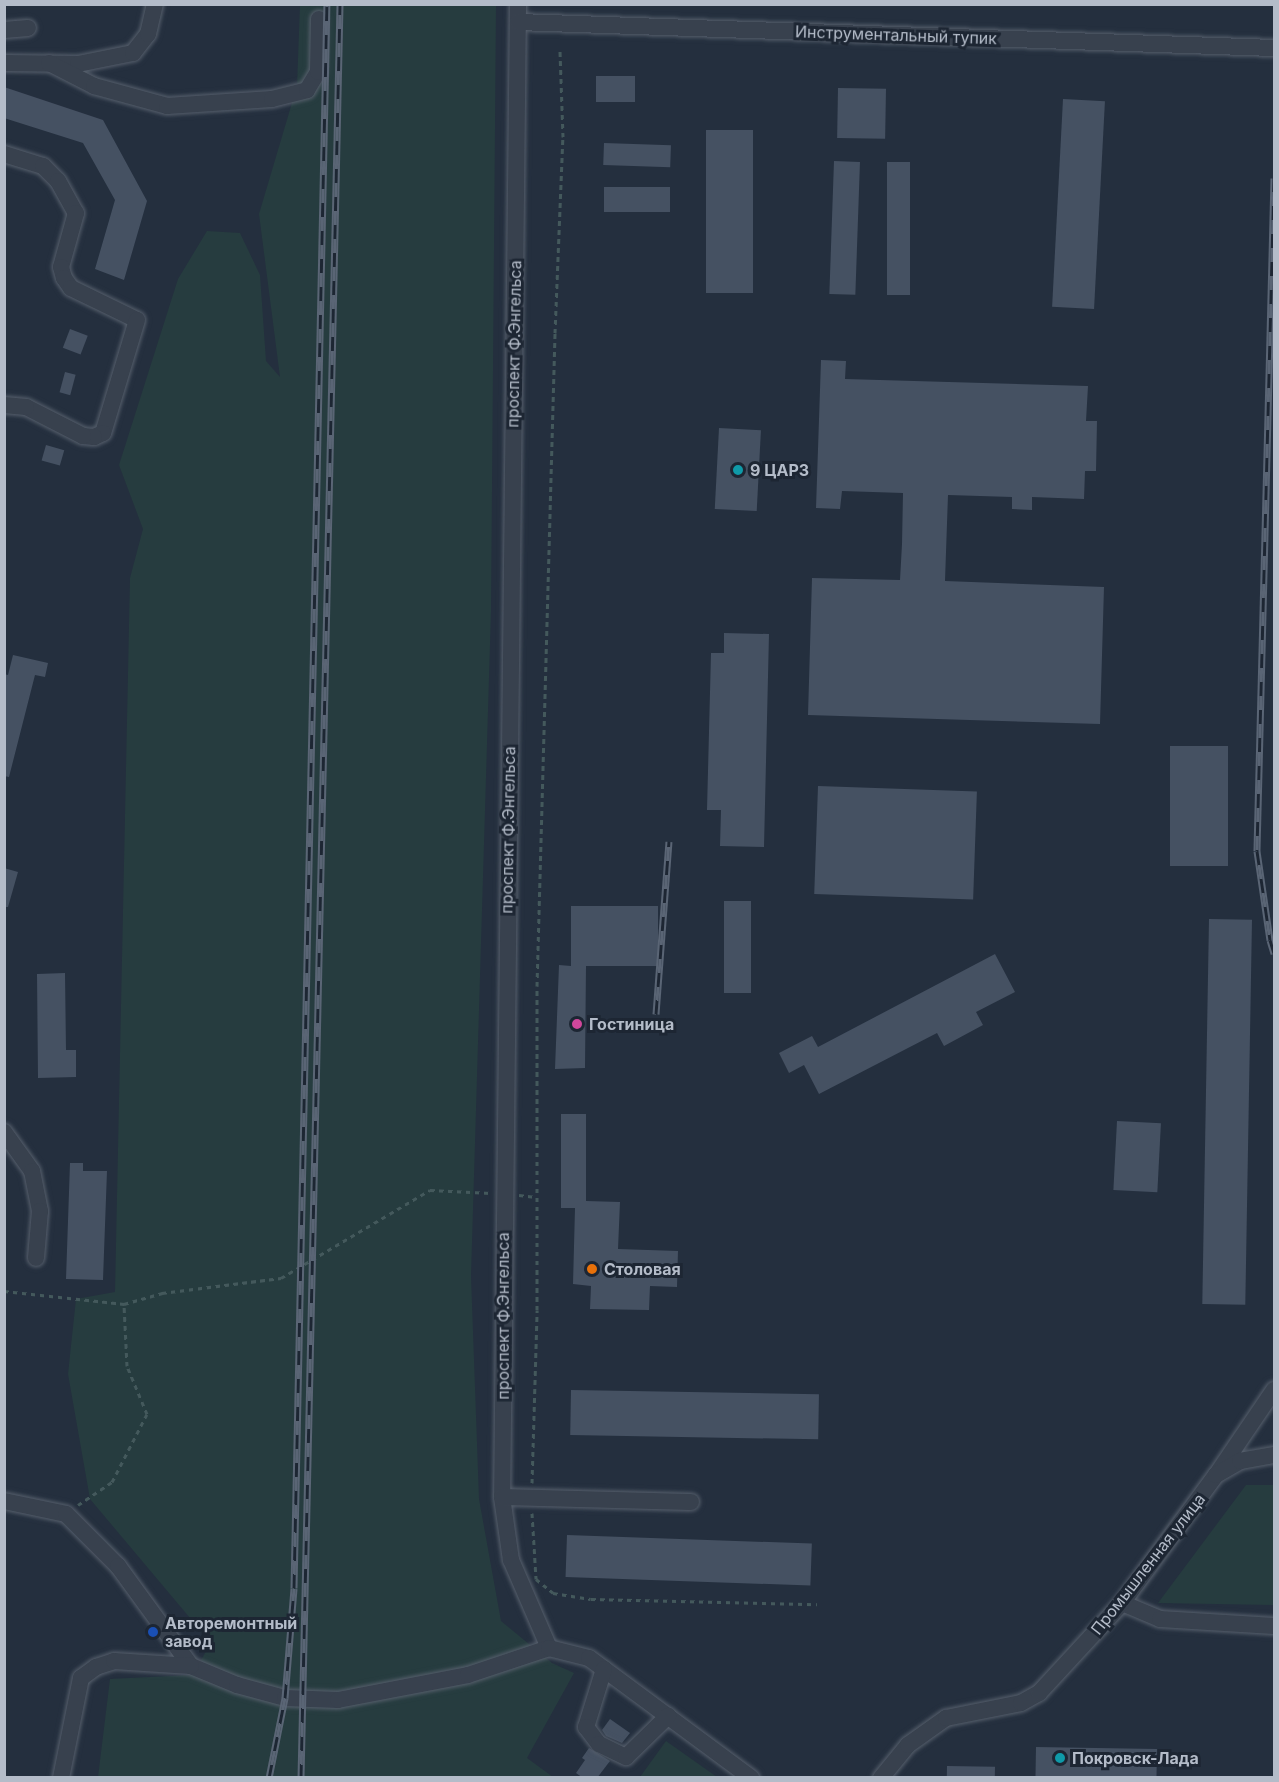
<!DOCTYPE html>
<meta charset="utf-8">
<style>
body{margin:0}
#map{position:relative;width:1279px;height:1782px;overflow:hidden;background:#242f3e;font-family:Inter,sans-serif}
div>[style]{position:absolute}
.green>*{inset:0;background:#263c3f}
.building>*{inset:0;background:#455162;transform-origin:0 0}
.path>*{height:3px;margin-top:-1.5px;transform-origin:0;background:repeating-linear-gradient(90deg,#44595c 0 4.5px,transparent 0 9px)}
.roads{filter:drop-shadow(0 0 2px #565f6c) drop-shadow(0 0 2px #565f6c)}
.minor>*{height:16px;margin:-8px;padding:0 8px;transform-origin:8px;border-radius:8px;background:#38414e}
.rail>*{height:7px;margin-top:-3.5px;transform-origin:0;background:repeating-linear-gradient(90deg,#1d2633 0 14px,#5a6575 0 28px);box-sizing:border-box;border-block:2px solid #5a6575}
.dots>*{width:16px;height:16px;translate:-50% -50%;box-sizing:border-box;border:3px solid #1d2633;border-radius:50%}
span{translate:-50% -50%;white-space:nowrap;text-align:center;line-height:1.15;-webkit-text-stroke:6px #1d2633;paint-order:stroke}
.street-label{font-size:16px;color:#b4bcc9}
.poi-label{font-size:16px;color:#b4bcc9;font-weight:700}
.left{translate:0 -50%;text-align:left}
.frame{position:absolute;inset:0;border:6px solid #b4bcc9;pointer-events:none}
</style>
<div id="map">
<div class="green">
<i style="clip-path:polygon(300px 5px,496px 5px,491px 611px,471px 1276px,479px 1499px,501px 1621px,552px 1663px,574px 1673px,527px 1758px,553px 1777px,98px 1777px,110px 1679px,192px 1675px,211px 1643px,90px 1499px,68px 1374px,76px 1299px,115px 1292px,130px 578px,143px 529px,119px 465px,178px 279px,207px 231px,240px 233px,260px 275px,266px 361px,280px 377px,259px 214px,297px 86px)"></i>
<i style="clip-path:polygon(1246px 1485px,1274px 1485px,1274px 1605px,1158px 1603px)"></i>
<i style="clip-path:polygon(666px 1741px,717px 1777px,640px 1777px)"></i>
</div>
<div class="building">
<i style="left:596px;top:76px;width:39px;height:26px"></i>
<i style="clip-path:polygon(4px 87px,103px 120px,147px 201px,124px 280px,95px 269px,115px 200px,83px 143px,4px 118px)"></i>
<i style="left:838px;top:88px;width:48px;height:50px;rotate:1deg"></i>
<i style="left:1063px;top:99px;width:42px;height:208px;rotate:3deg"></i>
<i style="left:706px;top:130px;width:47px;height:163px"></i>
<i style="left:604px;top:143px;width:67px;height:22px;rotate:2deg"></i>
<i style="left:834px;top:161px;width:26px;height:133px;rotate:2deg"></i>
<i style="left:887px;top:162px;width:23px;height:133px"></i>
<i style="left:604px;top:187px;width:66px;height:25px"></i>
<i style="left:70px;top:329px;width:19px;height:20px;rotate:21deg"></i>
<i style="clip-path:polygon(821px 360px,846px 361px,845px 379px,1088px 386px,1086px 421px,1097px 421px,1096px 471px,1085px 471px,1084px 499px,1032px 497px,1032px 510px,1012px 509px,1012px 497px,948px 495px,945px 581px,1104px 587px,1100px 724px,808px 715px,812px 578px,900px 580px,902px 544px,903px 493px,842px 491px,840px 509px,816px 508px)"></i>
<i style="left:65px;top:372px;width:11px;height:21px;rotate:15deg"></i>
<i style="left:719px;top:428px;width:42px;height:81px;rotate:3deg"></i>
<i style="left:46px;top:445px;width:19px;height:16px;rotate:16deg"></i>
<i style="clip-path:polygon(724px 633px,769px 634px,764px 847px,720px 846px,721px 810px,707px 810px,711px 653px,724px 653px)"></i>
<i style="clip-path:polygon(13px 655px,48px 663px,45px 677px,35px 675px,9px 777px,4px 776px,4px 674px,8px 675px)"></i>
<i style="left:1170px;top:746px;width:58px;height:120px"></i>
<i style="left:818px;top:786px;width:159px;height:108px;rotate:2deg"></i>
<i style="clip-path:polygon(4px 868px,18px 872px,8px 907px,4px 907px)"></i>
<i style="left:724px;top:901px;width:27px;height:92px"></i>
<i style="clip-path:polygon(571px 906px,658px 906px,658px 966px,586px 966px,585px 1068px,555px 1069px,559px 965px,571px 966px)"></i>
<i style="left:1209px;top:919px;width:43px;height:385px;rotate:1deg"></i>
<i style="clip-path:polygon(995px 954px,1015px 992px,976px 1012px,983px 1025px,944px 1046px,937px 1033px,819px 1094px,804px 1065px,789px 1073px,779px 1053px,812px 1036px,818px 1047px)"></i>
<i style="clip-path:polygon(65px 973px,66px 1050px,76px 1050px,76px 1077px,38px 1078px,37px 974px)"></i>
<i style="clip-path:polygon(561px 1114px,586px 1114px,586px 1201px,620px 1202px,618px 1249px,678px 1251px,677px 1287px,650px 1286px,649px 1310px,590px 1309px,591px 1286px,573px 1284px,575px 1208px,561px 1208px)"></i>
<i style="left:1117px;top:1121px;width:44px;height:69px;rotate:3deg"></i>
<i style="clip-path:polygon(70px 1163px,83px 1163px,83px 1171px,107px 1171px,103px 1280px,66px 1279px)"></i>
<i style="left:571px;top:1390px;width:248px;height:45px;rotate:1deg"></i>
<i style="left:567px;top:1535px;width:245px;height:42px;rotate:2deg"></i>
<i style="clip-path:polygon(610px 1719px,630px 1733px,622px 1743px,606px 1736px,602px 1730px)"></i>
<i style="left:1036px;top:1747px;width:121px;height:31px;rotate:1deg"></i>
<i style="clip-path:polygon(589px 1748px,610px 1761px,597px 1778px,583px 1778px,576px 1773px,585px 1760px,582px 1758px)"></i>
<i style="left:947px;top:1766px;width:48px;height:12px;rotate:1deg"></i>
</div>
<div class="path">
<i style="left:519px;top:1195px;width:17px;rotate:7deg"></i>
<i style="left:4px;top:1291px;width:121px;rotate:6.2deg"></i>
<i style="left:124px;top:1304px;width:40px;rotate:-16deg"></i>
<i style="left:162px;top:1293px;width:120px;rotate:-7.2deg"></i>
<i style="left:281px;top:1278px;width:173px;rotate:-30.6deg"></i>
<i style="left:430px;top:1190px;width:61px;rotate:2.8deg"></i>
<i style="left:532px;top:1483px;width:173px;rotate:-88.3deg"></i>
<i style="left:537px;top:1310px;width:324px;rotate:-90deg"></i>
<i style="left:537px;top:986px;width:653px;rotate:-88.42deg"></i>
<i style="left:555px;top:333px;width:196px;rotate:-87.7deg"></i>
<i style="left:563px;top:137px;width:86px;rotate:-92deg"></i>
<i style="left:78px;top:1505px;width:41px;rotate:-34.1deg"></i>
<i style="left:112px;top:1482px;width:76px;rotate:-62.8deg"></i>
<i style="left:147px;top:1414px;width:52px;rotate:-112.6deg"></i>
<i style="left:127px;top:1366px;width:62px;rotate:-92.8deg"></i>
<i style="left:532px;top:1513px;width:66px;rotate:86.5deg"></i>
<i style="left:536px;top:1579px;width:22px;rotate:39deg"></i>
<i style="left:553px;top:1593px;width:38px;rotate:9deg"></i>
<i style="left:591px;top:1599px;width:226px;rotate:1.3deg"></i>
</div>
<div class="roads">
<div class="minor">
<i style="left:518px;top:4px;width:1493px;rotate:90.61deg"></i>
<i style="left:502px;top:1497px;width:64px;rotate:81.9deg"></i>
<i style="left:511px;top:1560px;width:96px;rotate:66.6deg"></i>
<i style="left:518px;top:22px;width:756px;rotate:1.97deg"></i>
<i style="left:4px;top:30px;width:24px;rotate:-5deg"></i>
<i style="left:4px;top:63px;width:74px;rotate:0.8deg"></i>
<i style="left:78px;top:64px;width:56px;rotate:-11.3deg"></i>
<i style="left:133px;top:53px;width:24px;rotate:-52deg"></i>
<i style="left:148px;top:34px;width:31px;rotate:-77deg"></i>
<i style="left:49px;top:63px;width:51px;rotate:27.1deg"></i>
<i style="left:94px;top:86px;width:76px;rotate:15.3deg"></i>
<i style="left:167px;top:106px;width:105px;rotate:-3.8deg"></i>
<i style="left:272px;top:99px;width:36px;rotate:-14deg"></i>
<i style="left:307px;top:90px;width:21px;rotate:-59deg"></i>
<i style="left:318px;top:72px;width:53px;rotate:-88.9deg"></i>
<i style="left:4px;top:154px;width:41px;rotate:17.1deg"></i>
<i style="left:43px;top:166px;width:21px;rotate:45deg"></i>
<i style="left:58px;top:181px;width:37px;rotate:61deg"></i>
<i style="left:76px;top:213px;width:56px;rotate:105.5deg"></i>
<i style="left:61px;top:267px;width:11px;rotate:75deg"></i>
<i style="left:64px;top:278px;width:12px;rotate:55deg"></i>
<i style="left:71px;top:288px;width:73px;rotate:25.9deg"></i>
<i style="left:137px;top:320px;width:118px;rotate:106.7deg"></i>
<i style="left:103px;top:433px;width:10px;rotate:156deg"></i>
<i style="left:94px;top:437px;width:11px;rotate:-175deg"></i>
<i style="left:83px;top:436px;width:64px;rotate:-153deg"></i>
<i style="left:26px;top:407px;width:22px;rotate:-175deg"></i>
<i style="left:4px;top:1132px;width:48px;rotate:54.3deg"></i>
<i style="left:32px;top:1171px;width:41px;rotate:78.7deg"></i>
<i style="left:40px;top:1211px;width:47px;rotate:94.9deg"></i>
<i style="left:1219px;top:1471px;width:98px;rotate:-55.8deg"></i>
<i style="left:502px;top:1497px;width:189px;rotate:1.5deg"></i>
<i style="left:4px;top:1501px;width:63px;rotate:11.8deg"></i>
<i style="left:66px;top:1514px;width:74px;rotate:45deg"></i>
<i style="left:118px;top:1566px;width:124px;rotate:53.9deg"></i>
<i style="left:191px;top:1666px;width:50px;rotate:22.4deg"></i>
<i style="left:237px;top:1685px;width:50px;rotate:15.2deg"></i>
<i style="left:285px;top:1698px;width:53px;rotate:2.2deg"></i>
<i style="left:338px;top:1700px;width:132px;rotate:-10.9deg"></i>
<i style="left:468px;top:1675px;width:85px;rotate:-18.4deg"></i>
<i style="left:1122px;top:1603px;width:41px;rotate:22.8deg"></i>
<i style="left:1160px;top:1619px;width:114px;rotate:3.5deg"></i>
<i style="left:549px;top:1648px;width:41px;rotate:14deg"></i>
<i style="left:589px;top:1658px;width:202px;rotate:36.5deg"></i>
<i style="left:604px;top:1669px;width:61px;rotate:107.2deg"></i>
<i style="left:586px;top:1727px;width:21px;rotate:53deg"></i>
<i style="left:599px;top:1744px;width:30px;rotate:26deg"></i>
<i style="left:626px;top:1757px;width:59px;rotate:-44.3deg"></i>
<i style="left:61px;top:1778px;width:102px;rotate:-78.7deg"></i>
<i style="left:81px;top:1678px;width:19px;rotate:-36deg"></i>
<i style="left:96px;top:1667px;width:19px;rotate:-18deg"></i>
<i style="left:114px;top:1661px;width:77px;rotate:3.7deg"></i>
<i style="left:881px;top:1778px;width:43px;rotate:-50.7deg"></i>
<i style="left:908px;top:1745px;width:47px;rotate:-35.4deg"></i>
<i style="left:946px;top:1718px;width:76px;rotate:-11.3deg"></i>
<i style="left:1021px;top:1703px;width:21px;rotate:-29deg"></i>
<i style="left:1039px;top:1693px;width:122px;rotate:-47.3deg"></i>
<i style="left:1122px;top:1603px;width:159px;rotate:-53.7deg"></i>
<i style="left:1216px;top:1475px;width:28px;rotate:-30deg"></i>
<i style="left:1240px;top:1461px;width:35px;rotate:-10deg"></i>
</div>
</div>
<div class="rail">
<i style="left:1274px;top:178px;width:673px;rotate:91.45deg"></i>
<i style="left:1257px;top:851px;width:90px;rotate:81.7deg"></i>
<i style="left:1270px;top:940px;width:14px;rotate:73deg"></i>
<i style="left:656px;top:1014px;width:173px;rotate:-85.7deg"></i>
<i style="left:269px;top:1778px;width:82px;rotate:-78.7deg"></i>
<i style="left:285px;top:1698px;width:110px;rotate:-85.3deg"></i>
<i style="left:294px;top:1588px;width:1584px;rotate:-88.81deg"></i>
<i style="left:301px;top:1778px;width:1774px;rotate:-88.74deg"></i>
</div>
<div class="dots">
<i style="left:738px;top:470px;background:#0f9aa8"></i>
<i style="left:577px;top:1024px;background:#d1479c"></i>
<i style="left:592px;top:1269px;background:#e8710a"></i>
<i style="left:153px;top:1632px;background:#1a4fb4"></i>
<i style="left:1060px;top:1758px;background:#0f9aa8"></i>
</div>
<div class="street-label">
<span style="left:896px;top:35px;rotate:2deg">Инструментальный тупик</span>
<span style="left:514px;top:344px;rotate:-89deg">проспект Ф.Энгельса</span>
<span style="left:508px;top:830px;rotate:-89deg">проспект Ф.Энгельса</span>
<span style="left:503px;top:1316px;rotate:-90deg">проспект Ф.Энгельса</span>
<span style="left:1148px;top:1564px;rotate:-52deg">Промышленная улица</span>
</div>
<div class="poi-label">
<span class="left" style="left:750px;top:470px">9 ЦАРЗ</span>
<span class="left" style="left:589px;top:1024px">Гостиница</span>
<span class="left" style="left:604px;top:1269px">Столовая</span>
<span class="left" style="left:165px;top:1632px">Авторемонтный<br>завод</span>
<span class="left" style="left:1072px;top:1758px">Покровск-Лада</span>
</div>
<div class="frame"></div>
</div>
